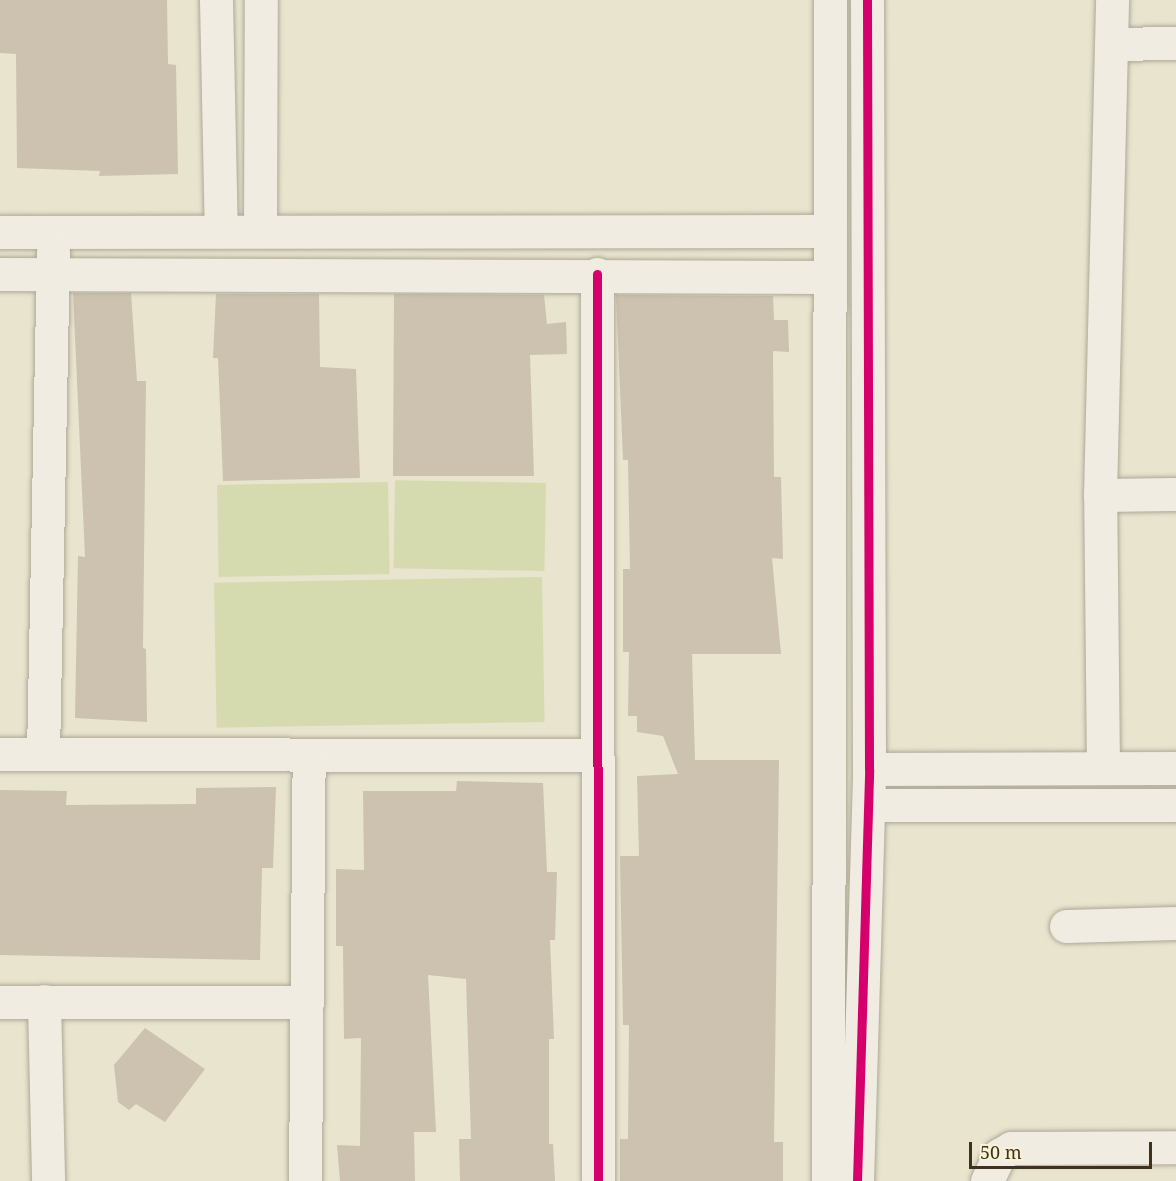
<!DOCTYPE html>
<style>
body{margin:0}
#map{position:relative;width:1176px;height:1181px;overflow:hidden;background:#e8e4ce;font-family:"Noto Serif",serif}
div>[style]{position:absolute}
.green>*{inset:0;background:#d5dbaf;transform-origin:0 0}
.building>*{inset:0;background:#ccc2af}
.roads{filter:drop-shadow(0 0 2px #aea897) drop-shadow(0 0 2px #aea897)}
.minor>*{height:33px;margin:-16.5px;padding:0 16.5px;transform-origin:16.5px;border-radius:16.5px;background:#f0ece1}
.cycleway>*{height:9px;margin:-4.5px;padding:0 4.5px;transform-origin:4.5px;border-radius:4.5px;background:#d6006c}
span{translate:-50% -50%;white-space:nowrap;text-align:center;line-height:1.15;-webkit-text-stroke:4.5px #f9f2d5;paint-order:stroke}
.scale{position:absolute;left:969px;top:1142px;width:183px;height:27px;box-sizing:border-box;border:3px solid #3f311e;border-top:0;padding-left:8px;font-size:18px;line-height:21px;white-space:nowrap;color:#3f311e;-webkit-text-stroke:4px #f9f2d5;paint-order:stroke}
</style>
<div id="map">
<div class="green">
<i style="left:388px;top:482px;width:92px;height:171px;rotate:89deg"></i>
<i style="left:546px;top:483px;width:88px;height:151px;rotate:91deg"></i>
<i style="left:542px;top:577px;width:145px;height:328px;rotate:89deg"></i>
</div>
<div class="building">
<i style="clip-path:polygon(0 0,167px 0,168px 64px,176px 65px,178px 174px,99px 176px,100px 171px,17px 168px,16px 54px,0 53px)"></i>
<i style="clip-path:polygon(73px 293px,131px 293px,137px 381px,146px 381px,143px 648px,146px 649px,147px 722px,75px 718px,78px 556px,85px 557px)"></i>
<i style="clip-path:polygon(216px 294px,319px 294px,320px 367px,356px 369px,360px 478px,223px 481px,218px 358px,213px 358px)"></i>
<i style="clip-path:polygon(394px 294px,544px 295px,547px 324px,566px 322px,567px 354px,530px 355px,534px 476px,393px 476px)"></i>
<i style="clip-path:polygon(616px 295px,773px 296px,774px 320px,788px 320px,789px 352px,773px 351px,774px 477px,781px 477px,783px 559px,772px 558px,781px 654px,692px 654px,695px 760px,779px 760px,774px 1142px,783px 1142px,783px 1181px,620px 1181px,620px 1139px,628px 1139px,629px 1025px,623px 1025px,620px 856px,639px 856px,637px 776px,678px 774px,663px 736px,637px 732px,637px 716px,628px 716px,629px 652px,623px 652px,623px 569px,630px 569px,628px 460px,623px 460px)"></i>
<i style="clip-path:polygon(457px 781px,543px 783px,547px 872px,557px 872px,555px 940px,550px 940px,554px 1039px,549px 1039px,549px 1144px,553px 1144px,555px 1181px,460px 1181px,459px 1139px,471px 1139px,466px 979px,428px 975px,436px 1132px,414px 1132px,415px 1181px,340px 1181px,337px 1145px,360px 1146px,361px 1038px,344px 1039px,343px 946px,336px 946px,336px 869px,364px 870px,363px 791px,456px 791px)"></i>
<i style="clip-path:polygon(276px 787px,273px 868px,262px 868px,260px 960px,0 955px,0 790px,67px 791px,66px 805px,196px 804px,196px 788px)"></i>
<i style="clip-path:polygon(145px 1028px,205px 1069px,165px 1122px,136px 1104px,129px 1110px,118px 1102px,114px 1065px)"></i>
</div>
<div class="roads">
<div class="minor">
<i style="left:216px;top:0;width:231px;rotate:88.8deg"></i>
<i style="left:1111px;top:44px;width:65px;rotate:-0.9deg"></i>
<i style="left:260px;top:231px;width:231px;rotate:-89.8deg"></i>
<i style="left:0;top:232px;width:827px;rotate:-0.07deg"></i>
<i style="left:0;top:274px;width:830px;rotate:0.21deg"></i>
<i style="left:597px;top:274px;width:907px;rotate:89.94deg"></i>
<i style="left:1100px;top:495px;width:76px;rotate:-0.8deg"></i>
<i style="left:0;top:754px;width:597px;rotate:0.1deg"></i>
<i style="left:43px;top:754px;width:502px;rotate:-88.86deg"></i>
<i style="left:1103px;top:767px;width:272px;rotate:-90.6deg"></i>
<i style="left:1100px;top:495px;width:495px;rotate:-88.6deg"></i>
<i style="left:869px;top:769px;width:307px;rotate:-0.2deg"></i>
<i style="left:869px;top:805px;width:307px"></i>
<i style="left:1066px;top:926px;width:110px;rotate:-1.6deg"></i>
<i style="left:44px;top:1001px;width:180px;rotate:88.7deg"></i>
<i style="left:0;top:1002px;width:307px"></i>
<i style="left:305px;top:1181px;width:423px;rotate:-89.5deg"></i>
<i style="left:828px;top:1181px;width:1181px;rotate:-89.9deg"></i>
<i style="left:857px;top:1181px;width:412px;rotate:-88.3deg"></i>
<i style="left:869px;top:769px;width:769px;rotate:-90.15deg"></i>
<i style="left:987px;top:1181px;width:29px;rotate:-65deg"></i>
<i style="left:999px;top:1155px;width:14px;rotate:-30deg"></i>
<i style="left:1011px;top:1148px;width:165px;rotate:-0.3deg"></i>
</div>
</div>
<div class="cycleway">
<i style="left:597px;top:274px;width:907px;rotate:89.94deg"></i>
<i style="left:857px;top:1181px;width:412px;rotate:-88.3deg"></i>
<i style="left:869px;top:769px;width:769px;rotate:-90.15deg"></i>
</div>
<div class="scale">50 m</div>
</div>
